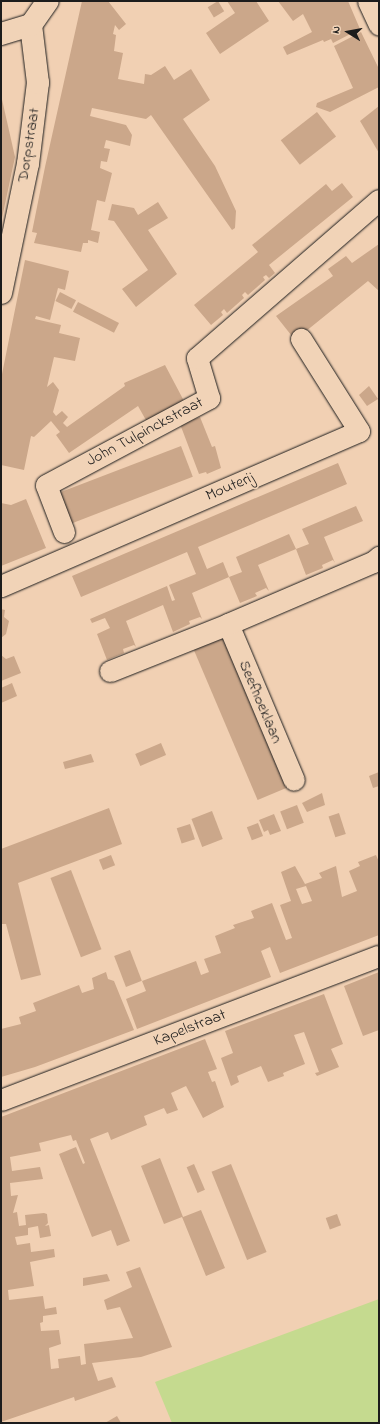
<!DOCTYPE html>
<style>
body{margin:0}
#map{position:relative;width:380px;height:1424px;overflow:hidden;background:#f1d0b3;font-family:"Indie Flower",sans-serif}
div>[style]{position:absolute}
.green>*{inset:0;background:#c5da8f}
.building>*{inset:0;background:#cba78a;transform-origin:0 0}
.roads{filter:drop-shadow(0 0 1px #1c1c1c) drop-shadow(0 0 1px #1c1c1c)}
.minor>*{height:21px;margin:-10.5px;padding:0 10.5px;transform-origin:10.5px;border-radius:10.5px;background:#f1d3b7}
.tertiary>*{height:22px;margin:-11px;padding:0 11px;transform-origin:11px;border-radius:11px;background:#f1d3b7}
span{translate:-50% -50%;white-space:nowrap;text-align:center;line-height:1.15;-webkit-text-stroke:3.5px #f1d3b7;paint-order:stroke}
.street-label{font-size:16px;color:#1c1c1c}
.frame{position:absolute;inset:0;border:2px solid #1c1c1c;pointer-events:none}
.north{position:absolute;left:328px;top:12px;width:40px;height:40px;-webkit-text-stroke:3px #f1d3b7;paint-order:stroke;rotate:281deg;font-size:11px;font-weight:700;line-height:16px;text-align:center;color:#1c1c1c}
.north::after{content:'';display:block;margin:auto;width:14px;height:18px;background:#1c1c1c;clip-path:polygon(50% 0,100% 100%,50% 72%,0 100%)}
</style>
<div id="map">
<div class="green">
<i style="clip-path:polygon(379px 1299px,379px 1423px,172px 1423px,155px 1382px)"></i>
</div>
<div class="building">
<i style="clip-path:polygon(82px 1px,108px 1px,126px 24px,119px 30px,115px 25px,113px 34px,116px 35px,114px 51px,123px 53px,118px 79px,144px 84px,145px 74px,151px 75px,165px 66px,174px 80px,191px 69px,210px 100px,183px 119px,215px 166px,236px 211px,235px 228px,232px 230px,151px 115px,146px 119px,92px 108px,90px 116px,126px 125px,132px 135px,130px 146px,106px 140px,104px 148px,110px 149px,107px 162px,101px 161px,100px 168px,112px 173px,105px 202px,97px 200px,91px 230px,100px 232px,98px 243px,88px 240px,88px 243px,83px 243px,81px 252px,34px 243px,37px 233px,32px 232px,45px 167px)"></i>
<i style="left:218px;top:1px;width:12px;height:12px;rotate:59deg"></i>
<i style="clip-path:polygon(227px 1px,256px 1px,269px 21px,220px 54px,206px 33px,235px 13px)"></i>
<i style="clip-path:polygon(278px 1px,348px 1px,360px 29px,333px 43px,331px 39px,324px 42px,323px 40px,287px 55px,283px 47px,312px 32px,303px 14px,293px 21px)"></i>
<i style="clip-path:polygon(361px 32px,379px 69px,379px 87px,330px 112px,316px 107px,317px 103px,353px 88px,334px 46px)"></i>
<i style="clip-path:polygon(1px 95px,15px 157px,2px 218px,1px 218px)"></i>
<i style="clip-path:polygon(379px 106px,379px 153px,360px 121px)"></i>
<i style="left:317px;top:112px;width:31px;height:46px;rotate:52deg"></i>
<i style="clip-path:polygon(342px 183px,353px 197px,269px 265px,275px 273px,269px 278px,266px 275px,263px 277px,265px 280px,248px 295px,245px 292px,242px 295px,244px 298px,227px 313px,224px 309px,221px 312px,223px 315px,211px 325px,194px 305px,258px 252px,252px 245px,262px 237px,326px 184px,332px 191px)"></i>
<i style="clip-path:polygon(158px 202px,168px 218px,148px 230px,177px 274px,136px 307px,122px 289px,148px 270px,114px 221px,108px 220px,112px 204px,134px 208px,138px 215px)"></i>
<i style="clip-path:polygon(379px 244px,379px 291px,368px 281px,295px 340px,276px 316px,333px 276px,328px 269px,346px 256px,352px 263px)"></i>
<i style="clip-path:polygon(25px 260px,69px 271px,65px 290px,58px 288px,50px 320px,36px 316px,35px 319px,61px 325px,59px 333px,80px 338px,75px 361px,54px 357px,47px 387px,53px 382px,59px 390px,53px 412px,56px 416px,62px 411px,68px 417px,63px 423px,67px 427px,125px 386px,124px 383px,165px 365px,184px 401px,147px 422px,138px 406px,69px 453px,56px 435px,60px 432px,51px 421px,34px 437px,31px 436px,24px 470px,1px 465px,1px 379px)"></i>
<i style="left:60px;top:292px;width:18px;height:10px;rotate:27deg"></i>
<i style="left:78px;top:302px;width:46px;height:11px;rotate:27deg"></i>
<i style="clip-path:polygon(369px 386px,378px 399px,367px 406px,359px 395px)"></i>
<i style="clip-path:polygon(200px 417px,212px 447px,215px 446px,221px 468px,207px 474px,206px 472px,199px 474px,180px 424px)"></i>
<i style="left:181px;top:446px;width:33px;height:130px;rotate:69deg"></i>
<i style="clip-path:polygon(338px 463px,347px 484px,198px 547px,207px 569px,223px 562px,229px 577px,242px 572px,236px 557px,289px 534px,296px 549px,309px 544px,302px 529px,356px 506px,363px 521px,324px 537px,335px 563px,333px 560px,322px 565px,323px 568px,306px 575px,296px 549px,258px 565px,269px 591px,266px 588px,255px 593px,257px 596px,240px 603px,229px 577px,192px 593px,202px 619px,200px 617px,189px 621px,190px 624px,173px 632px,163px 605px,126px 621px,136px 647px,134px 645px,123px 649px,124px 653px,107px 660px,97px 634px,110px 628px,105px 618px,92px 623px,90px 619px,167px 586px,172px 601px,175px 600px,169px 585px,196px 574px,187px 552px,81px 597px,72px 576px)"></i>
<i style="clip-path:polygon(26px 499px,46px 548px,1px 566px,1px 503px,11px 505px)"></i>
<i style="clip-path:polygon(1px 609px,5px 610px,4px 617px,9px 621px,6px 634px,1px 638px)"></i>
<i style="left:223px;top:629px;width:171px;height:35px;rotate:67deg"></i>
<i style="clip-path:polygon(1px 655px,6px 659px,14px 656px,21px 673px,1px 681px)"></i>
<i style="clip-path:polygon(12px 683px,17px 696px,1px 703px,1px 688px)"></i>
<i style="left:161px;top:743px;width:13px;height:28px;rotate:67deg"></i>
<i style="clip-path:polygon(91px 754px,94px 762px,65px 769px,63px 762px)"></i>
<i style="clip-path:polygon(379px 772px,379px 786px,373px 788px,369px 776px)"></i>
<i style="clip-path:polygon(322px 793px,325px 805px,307px 812px,302px 803px)"></i>
<i style="left:297px;top:805px;width:19px;height:18px;rotate:69deg"></i>
<i style="clip-path:polygon(109px 808px,122px 844px,18px 883px,41px 975px,21px 980px,6px 924px,1px 924px,1px 849px)"></i>
<i style="left:212px;top:811px;width:30px;height:22px;rotate:69deg"></i>
<i style="left:339px;top:813px;width:22px;height:11px;rotate:72deg"></i>
<i style="clip-path:polygon(274px 814px,281px 831px,270px 835px,268px 830px,264px 832px,259px 820px)"></i>
<i style="left:258px;top:823px;width:14px;height:12px;rotate:69deg"></i>
<i style="left:190px;top:824px;width:16px;height:14px;rotate:72deg"></i>
<i style="left:111px;top:855px;width:11px;height:13px;rotate:68deg"></i>
<i style="clip-path:polygon(evenodd,376px 855px,379px 862px,379px 935px,280px 973px,270px 947px,261px 951px,271px 977px,137px 1029px,126px 999px,146px 991px,142px 981px,196px 961px,201px 975px,209px 972px,204px 959px,221px 953px,215px 936px,235px 928px,233px 925px,254px 918px,251px 911px,272px 903px,286px 940px,292px 938px,280px 905px,291px 901px,281px 872px,295px 866px,305px 884px,322px 878px,319px 873px,336px 866px,342px 897px,357px 891px,349px 871px,360px 866px,358px 862px,376px 855px,306px 886px,312px 901px,302px 904px,296px 889px,306px 886px)"></i>
<i style="left:71px;top:870px;width:85px;height:22px;rotate:69deg"></i>
<i style="left:130px;top:950px;width:33px;height:17px;rotate:69deg"></i>
<i style="clip-path:polygon(106px 972px,108px 979px,114px 981px,134px 1030px,35px 1067px,1px 1077px,1px 1029px,21px 1024px,19px 1017px,36px 1011px,33px 1003px,79px 985px,82px 993px,94px 989px,92px 978px)"></i>
<i style="clip-path:polygon(379px 972px,379px 1030px,363px 1036px,344px 986px)"></i>
<i style="clip-path:polygon(324px 994px,343px 1044px,331px 1049px,339px 1067px,317px 1076px,315px 1073px,319px 1072px,304px 1032px,294px 1035px,305px 1064px,283px 1073px,284px 1076px,268px 1082px,261px 1066px,237px 1076px,239px 1082px,231px 1086px,221px 1058px,233px 1053px,225px 1031px)"></i>
<i style="clip-path:polygon(205px 1039px,217px 1069px,208px 1072px,212px 1082px,215px 1081px,224px 1107px,203px 1118px,186px 1086px,171px 1093px,178px 1110px,167px 1114px,164px 1108px,144px 1116px,147px 1125px,111px 1140px,108px 1132px,90px 1139px,130px 1241px,117px 1246px,111px 1230px,92px 1237px,59px 1154px,76px 1147px,83px 1164px,85px 1163px,76px 1140px,73px 1141px,71px 1135px,39px 1143px,41px 1151px,10px 1157px,12px 1171px,40px 1167px,43px 1179px,10px 1183px,11px 1196px,18px 1195px,13px 1213px,17px 1212px,19px 1226px,26px 1225px,25px 1215px,44px 1213px,47px 1214px,48px 1223px,45px 1226px,49px 1225px,51px 1236px,40px 1238px,38px 1226px,28px 1228px,28px 1235px,15px 1237px,17px 1245px,30px 1243px,31px 1252px,54px 1249px,55px 1257px,30px 1262px,34px 1286px,8px 1290px,9px 1300px,43px 1296px,45px 1309px,56px 1307px,57px 1314px,43px 1316px,43px 1322px,40px 1323px,41px 1331px,59px 1330px,61px 1344px,49px 1348px,51px 1369px,59px 1368px,58px 1359px,80px 1356px,81px 1365px,86px 1364px,84px 1344px,133px 1338px,120px 1307px,107px 1310px,104px 1300px,132px 1287px,126px 1272px,140px 1267px,172px 1347px,141px 1357px,92px 1363px,98px 1381px,112px 1377px,116px 1387px,75px 1401px,74px 1397px,1px 1422px,1px 1117px)"></i>
<i style="clip-path:polygon(160px 1158px,183px 1217px,201px 1210px,225px 1268px,206px 1276px,182px 1217px,164px 1224px,141px 1166px)"></i>
<i style="left:194px;top:1164px;width:28px;height:8px;rotate:67deg"></i>
<i style="left:231px;top:1164px;width:95px;height:21px;rotate:68deg"></i>
<i style="left:337px;top:1214px;width:12px;height:12px;rotate:70deg"></i>
<i style="clip-path:polygon(107px 1274px,110px 1281px,83px 1286px,83px 1278px)"></i>
<i style="clip-path:polygon(117px 1416px,121px 1423px,105px 1423px)"></i>
</div>
<div class="roads">
<div class="minor">
<i style="left:368px;top:1px;width:26px;rotate:65deg"></i>
<i style="left:64px;top:532px;width:50px;rotate:-111deg"></i>
<i style="left:46px;top:485px;width:185px;rotate:-28.1deg"></i>
<i style="left:209px;top:398px;width:42px;rotate:-106.7deg"></i>
<i style="left:197px;top:358px;width:241px;rotate:-41deg"></i>
<i style="left:1px;top:586px;width:390px;rotate:-23.4deg"></i>
<i style="left:359px;top:431px;width:109px;rotate:-122.2deg"></i>
<i style="left:228px;top:624px;width:169px;rotate:67.1deg"></i>
<i style="left:110px;top:671px;width:127px;rotate:-21.7deg"></i>
<i style="left:228px;top:624px;width:158px;rotate:-23.2deg"></i>
<i style="left:373px;top:562px;width:8px;rotate:-40deg"></i>
<i style="left:1px;top:1100px;width:404px;rotate:-20.9deg"></i>
</div>
<div class="tertiary">
<i style="left:1px;top:34px;width:31px;rotate:-17deg"></i>
<i style="left:1px;top:293px;width:132px;rotate:-78.2deg"></i>
<i style="left:28px;top:164px;width:82px;rotate:-83deg"></i>
<i style="left:38px;top:83px;width:58px;rotate:-96.9deg"></i>
<i style="left:31px;top:25px;width:29px;rotate:-55deg"></i>
</div>
</div>
<div class="street-label">
<span style="left:29px;top:145px;rotate:-81deg">Dorpstraat</span>
<span style="left:145px;top:432px;rotate:-28deg">John Tulpinckstraat</span>
<span style="left:230px;top:487px;rotate:-23deg">Mouterij</span>
<span style="left:260px;top:702px;rotate:67deg">Seefhoeklaan</span>
<span style="left:190px;top:1028px;rotate:-21deg">Kapelstraat</span>
</div>
<div class="frame"></div>
<div class="north">N</div>
</div>
